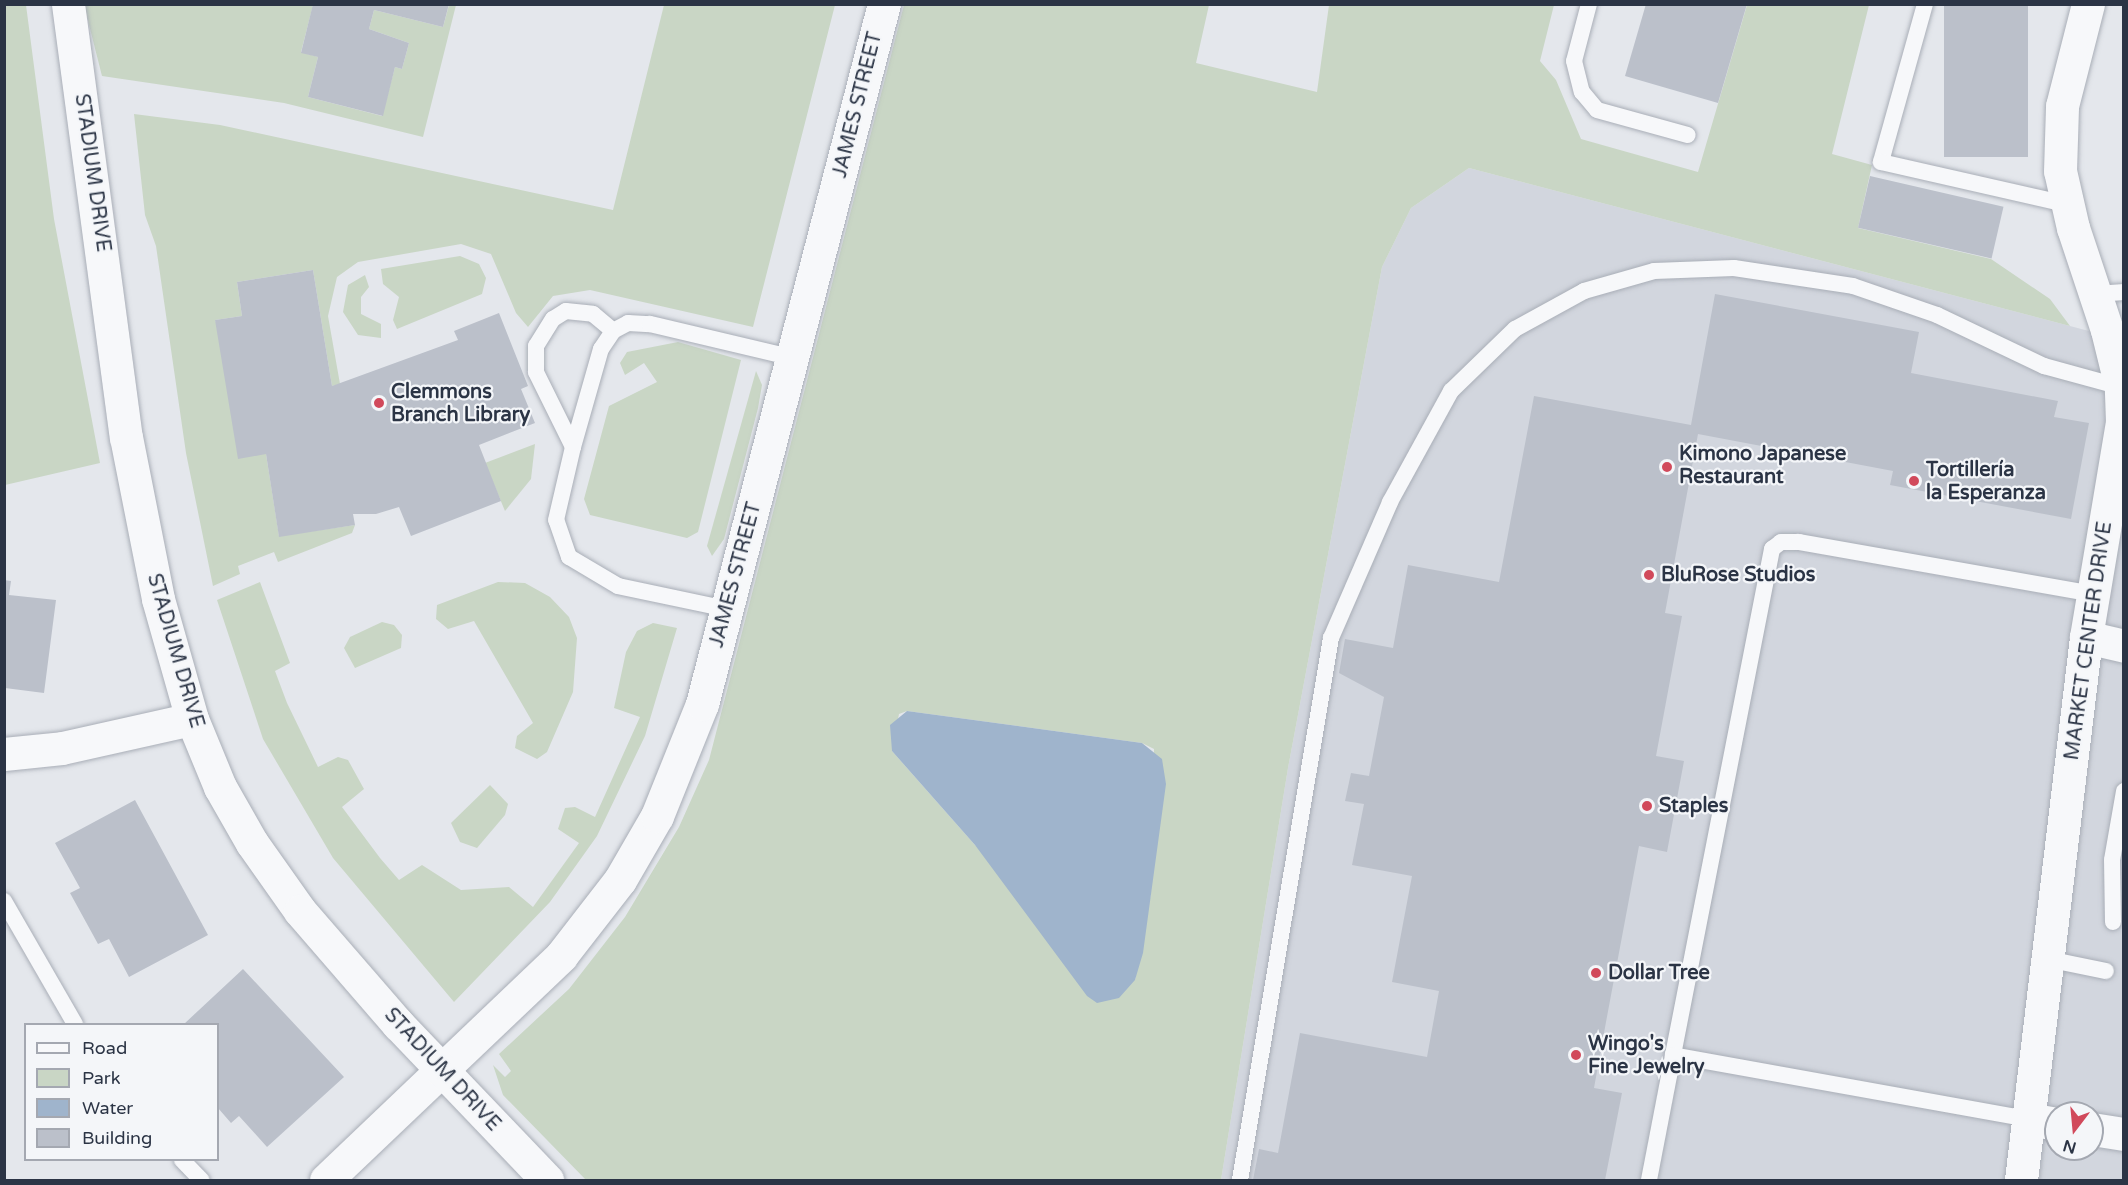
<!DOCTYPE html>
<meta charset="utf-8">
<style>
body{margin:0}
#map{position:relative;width:2128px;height:1185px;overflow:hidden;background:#e4e7ec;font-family:"Varela Round",sans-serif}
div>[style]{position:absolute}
.built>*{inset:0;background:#d2d6de}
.green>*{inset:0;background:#c9d6c5}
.water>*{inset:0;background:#9fb4cc}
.building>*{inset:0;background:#bbc0ca;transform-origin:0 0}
.roads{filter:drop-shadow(0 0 2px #a9aeb7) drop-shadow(0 0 2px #a9aeb7)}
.service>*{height:16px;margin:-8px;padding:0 8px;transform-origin:8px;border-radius:8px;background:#f7f8fa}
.minor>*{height:33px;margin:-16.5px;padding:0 16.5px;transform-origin:16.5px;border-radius:16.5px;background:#f7f8fa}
.tertiary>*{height:33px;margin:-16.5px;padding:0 16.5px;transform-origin:16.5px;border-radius:16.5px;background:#f7f8fa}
.dots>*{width:16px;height:16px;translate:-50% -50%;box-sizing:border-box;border:3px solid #f4f6f9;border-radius:50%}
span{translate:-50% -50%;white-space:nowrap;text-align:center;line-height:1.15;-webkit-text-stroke:4.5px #f4f6f9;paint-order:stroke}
.street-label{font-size:20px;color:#2b3445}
.poi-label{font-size:20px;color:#2b3445;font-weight:700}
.left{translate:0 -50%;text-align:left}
.frame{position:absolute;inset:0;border:6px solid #2b3445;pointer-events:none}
.legend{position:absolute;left:24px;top:1023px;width:195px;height:138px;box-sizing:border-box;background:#f4f6f9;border:2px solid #a4a8b1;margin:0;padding:8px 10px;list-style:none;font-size:18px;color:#2b3445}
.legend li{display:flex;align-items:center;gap:12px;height:30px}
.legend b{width:30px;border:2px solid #a4a8b1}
.north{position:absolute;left:2044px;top:1101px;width:60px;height:60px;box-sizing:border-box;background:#f4f6f9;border:2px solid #a4a8b1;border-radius:50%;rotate:196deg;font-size:16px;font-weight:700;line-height:24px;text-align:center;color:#2b3445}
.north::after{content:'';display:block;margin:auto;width:21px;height:27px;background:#d1495b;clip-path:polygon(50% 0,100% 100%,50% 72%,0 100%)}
</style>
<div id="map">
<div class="built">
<i style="clip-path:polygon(evenodd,1469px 168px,2123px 340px,2123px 1180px,1221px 1180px,1288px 768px,1382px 267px,1411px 208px,1469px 168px,2056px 1113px,2092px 1113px,2092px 1149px,2056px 1149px,2056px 1113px)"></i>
</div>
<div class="green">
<i style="clip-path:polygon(4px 5px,26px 5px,54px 219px,100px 463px,5px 485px)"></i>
<i style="clip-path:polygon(84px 5px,313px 5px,301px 52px,318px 57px,308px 97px,382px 116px,395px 67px,402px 69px,409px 43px,369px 29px,374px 10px,443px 27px,449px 5px,456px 5px,423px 137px,284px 103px,102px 76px)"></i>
<i style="clip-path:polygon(664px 5px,835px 5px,753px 327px,590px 290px,553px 296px,528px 327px,516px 313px,491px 254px,461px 244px,358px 262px,337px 277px,328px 316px,340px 384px,332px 386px,313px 270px,237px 282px,242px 316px,215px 320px,266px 454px,279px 536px,355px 525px,352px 533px,278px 562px,274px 552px,238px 566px,240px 574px,213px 586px,186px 453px,156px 246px,145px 215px,134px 114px,220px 125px,613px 210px)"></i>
<i style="clip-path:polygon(evenodd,904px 5px,1209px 5px,1196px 63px,1317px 92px,1329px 5px,1554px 5px,1540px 61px,1556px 80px,1581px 139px,1698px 172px,1747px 5px,1869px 5px,1832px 154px,1872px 165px,1858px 228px,1991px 259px,2050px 299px,2070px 326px,1469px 168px,1411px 208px,1382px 267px,1288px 768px,1221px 1180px,586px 1180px,503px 1095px,493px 1065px,505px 1077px,511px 1071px,499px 1054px,569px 989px,625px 917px,679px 827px,709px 760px,904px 5px,907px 711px,1142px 743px,1154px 749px,1151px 893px,1135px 980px,975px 845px,892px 751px,899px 714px,907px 711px)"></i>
<i style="clip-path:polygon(460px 256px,479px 264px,486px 278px,482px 294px,397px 329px,393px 320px,399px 297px,383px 284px,381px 269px)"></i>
<i style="clip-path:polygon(365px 275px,369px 287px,361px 297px,361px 314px,381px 324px,381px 338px,358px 335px,343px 312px,348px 285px)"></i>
<i style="clip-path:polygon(678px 342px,741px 360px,698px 532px,687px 538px,590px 515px,584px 499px,609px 406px,657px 382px,644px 363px,625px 375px,620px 363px,627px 352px)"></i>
<i style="clip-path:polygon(756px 371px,762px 385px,758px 408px,724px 539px,712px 556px,707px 546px)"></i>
<i style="clip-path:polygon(535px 444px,531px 479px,505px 511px,485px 463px)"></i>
<i style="clip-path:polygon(260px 582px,290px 663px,275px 671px,287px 703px,318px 767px,338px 757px,348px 760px,364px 789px,342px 807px,380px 858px,399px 880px,422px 865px,461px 890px,509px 887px,533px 907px,579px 843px,558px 829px,565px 808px,575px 807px,595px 817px,640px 717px,614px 708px,626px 652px,637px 631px,653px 623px,677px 628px,645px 736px,597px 836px,550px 902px,454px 1002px,333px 858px,263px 739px,217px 600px)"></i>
<i style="clip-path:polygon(498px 582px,525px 583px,550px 597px,569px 617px,577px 638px,573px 692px,547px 752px,537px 759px,515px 748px,517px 736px,533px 723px,474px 621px,448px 629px,436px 619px,437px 605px)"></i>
<i style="clip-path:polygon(382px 622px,394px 625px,402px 635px,401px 648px,355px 668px,344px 648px,350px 637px)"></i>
<i style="clip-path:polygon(490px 785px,508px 804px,505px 815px,477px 848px,460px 842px,451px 823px)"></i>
</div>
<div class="water">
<i style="clip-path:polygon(907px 711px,1142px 743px,1162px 759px,1166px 784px,1143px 953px,1135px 980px,1119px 998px,1097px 1003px,1087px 996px,975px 845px,892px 751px,890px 725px)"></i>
</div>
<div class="building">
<i style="clip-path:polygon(313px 4px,449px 4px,443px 27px,374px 10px,369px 29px,409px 43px,402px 69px,395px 67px,383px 116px,308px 97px,318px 57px,301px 53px)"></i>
<i style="clip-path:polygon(1646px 4px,1747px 4px,1718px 103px,1625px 76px)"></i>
<i style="left:1944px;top:4px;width:84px;height:153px"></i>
<i style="left:1870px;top:176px;width:137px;height:53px;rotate:13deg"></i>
<i style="clip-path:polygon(313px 270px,332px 386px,458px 340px,454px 331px,499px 313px,528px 386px,521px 389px,535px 423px,479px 445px,501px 501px,411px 536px,399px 507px,376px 514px,353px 514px,355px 525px,279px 537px,266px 454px,238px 459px,215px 320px,242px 316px,237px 282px)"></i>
<i style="clip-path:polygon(1715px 294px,1919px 332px,1911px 373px,2058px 401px,2054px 417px,2089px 423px,2071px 519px,1890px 485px,1893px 471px,1698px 434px,1665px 613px,1682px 616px,1656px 756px,1684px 761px,1667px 852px,1639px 846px,1606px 1022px,1594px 1088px,1622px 1093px,1605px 1180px,1253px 1180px,1259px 1149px,1278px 1153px,1300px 1033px,1427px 1057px,1439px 991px,1392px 982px,1412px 876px,1352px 865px,1364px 804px,1345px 801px,1351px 773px,1369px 776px,1384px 697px,1339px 673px,1345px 639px,1393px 648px,1408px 565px,1499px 582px,1534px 396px,1691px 425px)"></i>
<i style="clip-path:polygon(4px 580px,11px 581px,9px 595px,56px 600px,44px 693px,5px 688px)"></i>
<i style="clip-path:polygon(135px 800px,208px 935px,129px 977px,109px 939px,98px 944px,70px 893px,80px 888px,55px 843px)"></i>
<i style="clip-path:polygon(243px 969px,344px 1077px,267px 1147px,239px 1116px,231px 1123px,218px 1108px,218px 1024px,184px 1024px)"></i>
</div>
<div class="roads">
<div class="service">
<i style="left:1589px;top:4px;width:59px;rotate:104.7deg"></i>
<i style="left:1574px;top:61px;width:32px;rotate:76deg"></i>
<i style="left:1582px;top:92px;width:23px;rotate:50deg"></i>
<i style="left:1597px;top:110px;width:94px;rotate:15.4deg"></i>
<i style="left:1925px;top:4px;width:164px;rotate:105.6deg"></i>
<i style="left:1881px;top:162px;width:190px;rotate:12.8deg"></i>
<i style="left:2096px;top:294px;width:28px;rotate:-4deg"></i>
<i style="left:573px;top:447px;width:84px;rotate:-116.3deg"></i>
<i style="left:536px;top:372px;width:26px;rotate:-90deg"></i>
<i style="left:536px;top:346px;width:32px;rotate:-58deg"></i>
<i style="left:553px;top:319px;width:15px;rotate:-32deg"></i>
<i style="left:566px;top:311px;width:27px;rotate:6deg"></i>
<i style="left:593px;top:314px;width:26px;rotate:40deg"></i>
<i style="left:727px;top:609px;width:111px;rotate:-168.1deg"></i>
<i style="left:618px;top:586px;width:57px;rotate:-149.4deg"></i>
<i style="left:569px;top:557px;width:39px;rotate:-109deg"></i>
<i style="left:556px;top:520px;width:75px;rotate:-76.9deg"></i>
<i style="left:573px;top:447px;width:102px;rotate:-74.1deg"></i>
<i style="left:601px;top:349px;width:22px;rotate:-56deg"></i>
<i style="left:613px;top:331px;width:17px;rotate:-28deg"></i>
<i style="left:628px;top:323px;width:22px;rotate:3deg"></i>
<i style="left:650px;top:324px;width:148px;rotate:13.3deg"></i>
<i style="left:4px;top:901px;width:142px;rotate:60deg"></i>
<i style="left:2113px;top:922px;width:62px;rotate:-90.9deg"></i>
<i style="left:2112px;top:860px;width:70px;rotate:-80.1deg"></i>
<i style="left:2047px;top:959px;width:60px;rotate:11.5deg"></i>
<i style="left:2028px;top:1119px;width:361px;rotate:-169.8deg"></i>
<i style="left:1673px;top:1055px;width:516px;rotate:-78.93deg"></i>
<i style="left:1772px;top:549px;width:11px;rotate:-38deg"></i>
<i style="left:1781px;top:542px;width:18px"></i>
<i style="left:1799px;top:542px;width:299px;rotate:10deg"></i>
<i style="left:182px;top:1160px;width:28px;rotate:46deg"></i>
<i style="left:1240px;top:1180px;width:550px;rotate:-80.47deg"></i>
<i style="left:1331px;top:638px;width:148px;rotate:-66.5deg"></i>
<i style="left:1390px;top:502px;width:127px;rotate:-61.2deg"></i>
<i style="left:1451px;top:391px;width:89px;rotate:-44.1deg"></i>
<i style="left:1515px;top:329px;width:79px;rotate:-28.8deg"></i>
<i style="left:1584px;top:291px;width:73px;rotate:-15.9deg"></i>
<i style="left:1654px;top:271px;width:80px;rotate:-2.1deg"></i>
<i style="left:1734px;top:268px;width:120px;rotate:8.6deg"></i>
<i style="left:1853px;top:286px;width:89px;rotate:19deg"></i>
<i style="left:1937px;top:315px;width:119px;rotate:25.5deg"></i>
<i style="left:2044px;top:366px;width:80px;rotate:15.3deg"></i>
<i style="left:1649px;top:1180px;width:127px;rotate:-79.1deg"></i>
</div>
<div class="minor">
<i style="left:2086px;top:637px;width:39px;rotate:13deg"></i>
<i style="left:4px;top:754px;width:58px;rotate:-5.9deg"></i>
<i style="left:62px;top:748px;width:133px;rotate:-12.6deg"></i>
<i style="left:2028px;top:1119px;width:28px;rotate:10deg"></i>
<i style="left:2092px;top:1129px;width:32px;rotate:9deg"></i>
<i style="left:326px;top:1180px;width:325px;rotate:-43.6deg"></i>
<i style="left:561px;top:956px;width:96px;rotate:-52.2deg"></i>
<i style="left:620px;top:880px;width:74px;rotate:-60deg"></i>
<i style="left:657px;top:816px;width:121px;rotate:-68.1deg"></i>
<i style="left:702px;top:704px;width:723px;rotate:-75.43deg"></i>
<i style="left:2021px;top:1180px;width:547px;rotate:-83.17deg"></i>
<i style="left:2086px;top:637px;width:218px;rotate:-80.5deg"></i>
<i style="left:2122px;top:422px;width:35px;rotate:-92deg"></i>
<i style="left:2121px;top:387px;width:59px;rotate:-103.8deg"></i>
<i style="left:2107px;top:330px;width:108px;rotate:-108.4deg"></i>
<i style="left:2073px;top:228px;width:58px;rotate:-102.8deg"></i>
<i style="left:2060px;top:171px;width:65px;rotate:-88.2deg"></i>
<i style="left:2062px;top:106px;width:105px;rotate:-75.7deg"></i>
</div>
<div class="tertiary">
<i style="left:68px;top:4px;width:437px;rotate:82.4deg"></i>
<i style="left:126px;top:437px;width:165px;rotate:78.8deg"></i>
<i style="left:158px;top:599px;width:125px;rotate:74.2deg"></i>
<i style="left:192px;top:719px;width:74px;rotate:67.6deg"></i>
<i style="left:220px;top:787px;width:64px;rotate:60.3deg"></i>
<i style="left:252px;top:843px;width:83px;rotate:54.8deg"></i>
<i style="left:300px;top:911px;width:150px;rotate:49.1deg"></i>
<i style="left:398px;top:1024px;width:216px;rotate:46.3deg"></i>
</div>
</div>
<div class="dots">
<i style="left:379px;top:403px;background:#d1495b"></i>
<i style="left:1667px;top:467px;background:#d1495b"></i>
<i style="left:1914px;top:481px;background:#d1495b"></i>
<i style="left:1649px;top:575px;background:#d1495b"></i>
<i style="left:1647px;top:806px;background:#d1495b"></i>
<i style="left:1596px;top:973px;background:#d1495b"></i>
<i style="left:1576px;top:1055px;background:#d1495b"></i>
</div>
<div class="street-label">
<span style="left:858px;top:105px;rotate:-76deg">JAMES STREET</span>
<span style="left:92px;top:173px;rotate:82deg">STADIUM DRIVE</span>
<span style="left:736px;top:575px;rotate:-75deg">JAMES STREET</span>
<span style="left:2089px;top:641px;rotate:-82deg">MARKET CENTER DRIVE</span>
<span style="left:175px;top:651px;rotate:74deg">STADIUM DRIVE</span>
<span style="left:442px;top:1070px;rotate:47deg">STADIUM DRIVE</span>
</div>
<div class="poi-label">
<span class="left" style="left:391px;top:404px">Clemmons<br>Branch Library</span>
<span class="left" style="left:1679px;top:466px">Kimono Japanese<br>Restaurant</span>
<span class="left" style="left:1926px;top:482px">Tortillería<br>la Esperanza</span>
<span class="left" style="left:1661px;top:575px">BluRose Studios</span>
<span class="left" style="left:1659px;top:806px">Staples</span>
<span class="left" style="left:1608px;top:973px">Dollar Tree</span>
<span class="left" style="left:1588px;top:1056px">Wingo's<br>Fine Jewelry</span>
</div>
<div class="frame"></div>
<ul class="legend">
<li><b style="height:8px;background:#f7f8fa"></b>Road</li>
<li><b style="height:16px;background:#c9d6c5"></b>Park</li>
<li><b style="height:16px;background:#9fb4cc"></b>Water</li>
<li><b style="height:16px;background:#bbc0ca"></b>Building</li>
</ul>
<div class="north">N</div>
</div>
